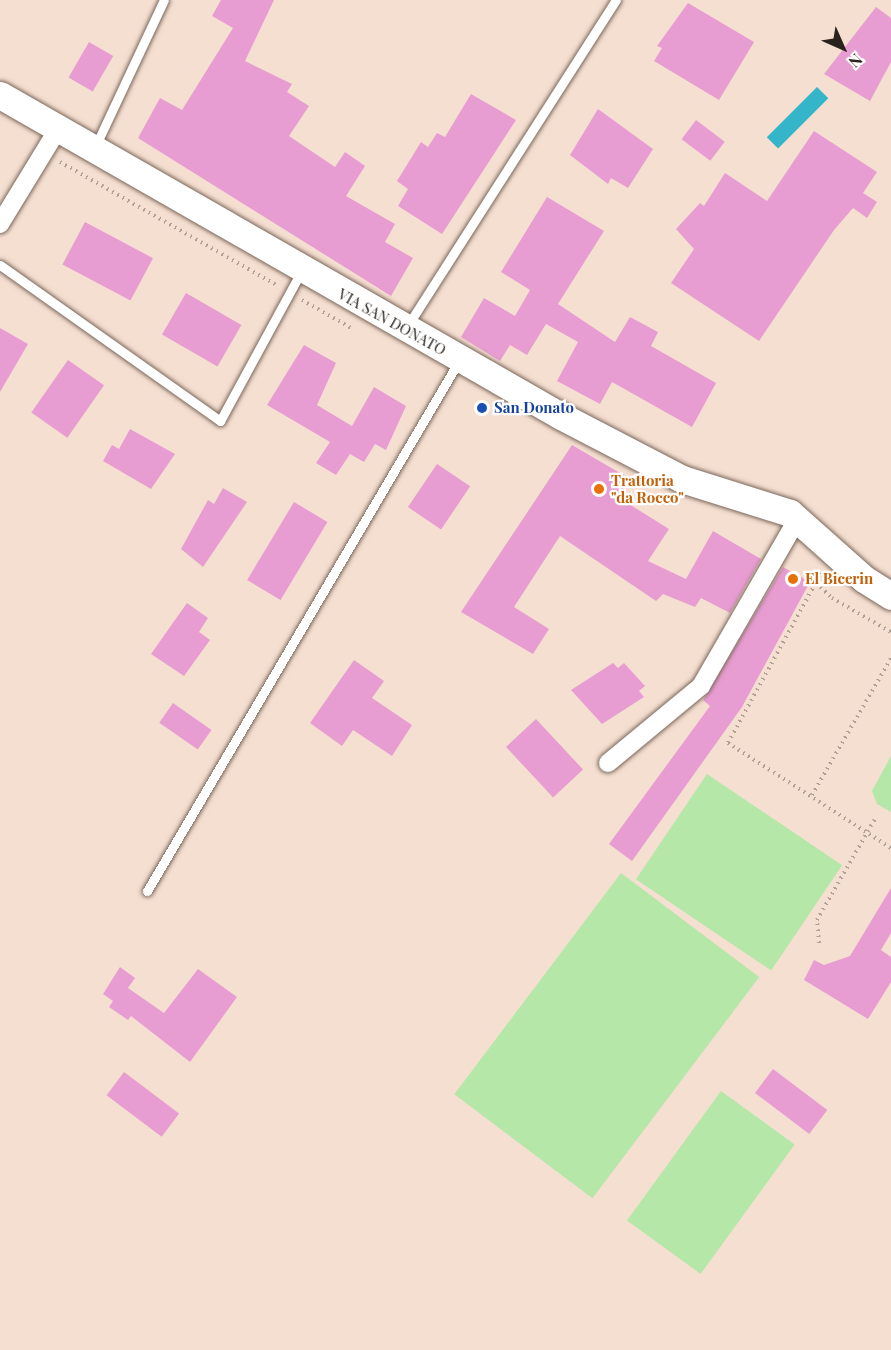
<!DOCTYPE html>
<style>
body{margin:0}
#map{position:relative;width:891px;height:1350px;overflow:hidden;background:#f5dfd1;font-family:"Playfair Display",serif}
div>[style]{position:absolute}
.green>*{inset:0;background:#b4e7a8;transform-origin:0 0}
.water>*{inset:0;background:#35b5ca;transform-origin:0 0}
.building>*{inset:0;background:#e89dd2;transform-origin:0 0}
.path>*{height:4px;margin-top:-2px;transform-origin:0;background:repeating-linear-gradient(90deg,#b09f94 0 1.5px,transparent 0 6px)}
.roads{filter:drop-shadow(0 0 2px #7a675a) drop-shadow(0 0 2px #7a675a)}
.lane>*{height:9px;margin:-4.5px;padding:0 4.5px;transform-origin:4.5px;border-radius:4.5px;background:#fff}
.street>*{height:18px;margin:-9px;padding:0 9px;transform-origin:9px;border-radius:9px;background:#fff}
.secondary>*{height:27px;margin:-13.5px;padding:0 13.5px;transform-origin:13.5px;border-radius:13.5px;background:#fff}
.dots>*{width:16px;height:16px;translate:-50% -50%;box-sizing:border-box;border:3px solid #fff;border-radius:50%}
span{translate:-50% -50%;white-space:nowrap;text-align:center;line-height:1.15;-webkit-text-stroke:4.5px #fff;paint-order:stroke}
.street-label{font-size:15px;color:#2a221d}
.transit-label{font-size:15px;color:#164399;font-weight:700}
.left{translate:0 -50%;text-align:left}
.food-label{font-size:15px;color:#c56008;font-weight:700}
.north{position:absolute;left:813px;top:18px;width:60px;height:60px;-webkit-text-stroke:4px #fff;paint-order:stroke;rotate:135deg;font-size:16px;font-weight:700;line-height:24px;text-align:center;color:#2a221d}
.north::after{content:'';display:block;margin:auto;width:21px;height:27px;background:#2a221d;clip-path:polygon(50% 0,100% 100%,50% 72%,0 100%)}
</style>
<div id="map">
<div class="green">
<i style="clip-path:polygon(891px 756px,891px 812px,877px 804px,872px 791px)"></i>
<i style="left:707px;top:774px;width:163px;height:127px;rotate:34deg"></i>
<i style="left:621px;top:873px;width:173px;height:277px;rotate:37deg"></i>
<i style="left:721px;top:1091px;width:91px;height:160px;rotate:36deg"></i>
</div>
<div class="water">
<i style="left:817px;top:87px;width:16px;height:71px;rotate:45deg"></i>
</div>
<div class="building">
<i style="clip-path:polygon(221px 0,274px 0,245px 61px,292px 84px,287px 92px,309px 106px,289px 136px,335px 167px,345px 152px,365px 166px,346px 196px,395px 224px,385px 242px,413px 258px,391px 296px,138px 138px,160px 98px,182px 110px,233px 28px,212px 16px)"></i>
<i style="clip-path:polygon(688px 3px,754px 42px,719px 100px,654px 61px,662px 48px,657px 46px)"></i>
<i style="clip-path:polygon(876px 7px,891px 18px,891px 62px,870px 101px,824px 74px)"></i>
<i style="left:89px;top:42px;width:28px;height:41px;rotate:30deg"></i>
<i style="clip-path:polygon(471px 94px,516px 120px,442px 234px,398px 206px,408px 189px,397px 181px,421px 142px,428px 147px,437px 133px,445px 137px)"></i>
<i style="clip-path:polygon(598px 109px,653px 149px,628px 188px,611px 178px,608px 184px,570px 155px)"></i>
<i style="left:696px;top:120px;width:36px;height:24px;rotate:37deg"></i>
<i style="clip-path:polygon(814px 131px,877px 172px,863px 193px,877px 202px,867px 218px,853px 208px,834px 230px,759px 341px,671px 283px,694px 249px,676px 229px,700px 203px,704px 206px,725px 173px,767px 201px)"></i>
<i style="clip-path:polygon(547px 197px,604px 231px,558px 304px,615px 342px,630px 317px,658px 332px,651px 346px,716px 383px,692px 427px,612px 382px,600px 404px,557px 381px,578px 342px,546px 324px,527px 355px,510px 345px,500px 361px,461px 337px,484px 298px,515px 316px,530px 290px,501px 272px)"></i>
<i style="left:85px;top:222px;width:77px;height:48px;rotate:28deg"></i>
<i style="left:186px;top:293px;width:64px;height:48px;rotate:30deg"></i>
<i style="clip-path:polygon(0 328px,28px 344px,0 392px)"></i>
<i style="clip-path:polygon(304px 345px,336px 363px,317px 405px,352px 426px,374px 387px,406px 406px,386px 450px,375px 444px,364px 462px,350px 454px,336px 475px,316px 463px,330px 442px,267px 405px)"></i>
<i style="left:68px;top:360px;width:44px;height:64px;rotate:35deg"></i>
<i style="clip-path:polygon(130px 429px,175px 454px,151px 489px,103px 461px,112px 445px,119px 449px)"></i>
<i style="clip-path:polygon(572px 445px,632px 480px,624px 494px,632px 499px,629px 504px,669px 529px,648px 561px,686px 579px,713px 531px,761px 559px,730px 613px,701px 598px,695px 607px,663px 594px,656px 601px,560px 536px,514px 607px,549px 629px,533px 654px,461px 612px)"></i>
<i style="left:437px;top:464px;width:40px;height:52px;rotate:34deg"></i>
<i style="clip-path:polygon(223px 488px,247px 502px,203px 567px,181px 549px,208px 500px,214px 504px)"></i>
<i style="left:294px;top:502px;width:39px;height:91px;rotate:31deg"></i>
<i style="clip-path:polygon(783px 567px,810px 582px,742px 707px,632px 861px,609px 844px,710px 706px,703px 700px)"></i>
<i style="clip-path:polygon(187px 603px,208px 618px,199px 632px,210px 640px,184px 676px,151px 654px)"></i>
<i style="clip-path:polygon(354px 660px,384px 681px,372px 698px,412px 725px,392px 756px,353px 730px,342px 746px,310px 723px)"></i>
<i style="clip-path:polygon(613px 663px,618px 668px,624px 663px,645px 686px,639px 691px,644px 697px,602px 724px,571px 690px)"></i>
<i style="left:173px;top:703px;width:47px;height:24px;rotate:35deg"></i>
<i style="left:536px;top:719px;width:69px;height:41px;rotate:47deg"></i>
<i style="clip-path:polygon(891px 888px,891px 933px,881px 950px,891px 957px,891px 982px,868px 1019px,804px 980px,814px 960px,824px 965px,850px 956px)"></i>
<i style="clip-path:polygon(120px 967px,135px 978px,128px 988px,164px 1013px,198px 969px,237px 997px,190px 1062px,131px 1016px,128px 1020px,109px 1007px,113px 1001px,103px 994px)"></i>
<i style="left:773px;top:1069px;width:68px;height:30px;rotate:37deg"></i>
<i style="left:124px;top:1072px;width:69px;height:29px;rotate:37deg"></i>
</div>
<div class="path">
<i style="left:60px;top:162px;width:251px;rotate:29.6deg"></i>
<i style="left:302px;top:300px;width:59px;rotate:29.6deg"></i>
<i style="left:821px;top:573px;width:194px;rotate:118.7deg"></i>
<i style="left:728px;top:743px;width:194px;rotate:32.8deg"></i>
<i style="left:816px;top:583px;width:22px;rotate:43deg"></i>
<i style="left:832px;top:598px;width:68px;rotate:30deg"></i>
<i style="left:812px;top:795px;width:158px;rotate:-60deg"></i>
<i style="left:819px;top:943px;width:23px;rotate:-95deg"></i>
<i style="left:817px;top:920px;width:119px;rotate:-60.2deg"></i>
</div>
<div class="roads">
<div class="lane">
<i style="left:95px;top:147px;width:162px;rotate:-64.9deg"></i>
<i style="left:0;top:265px;width:270px;rotate:35.3deg"></i>
<i style="left:220px;top:421px;width:170px;rotate:-61.5deg"></i>
<i style="left:408px;top:325px;width:386px;rotate:-57.4deg"></i>
<i style="left:147px;top:891px;width:615px;rotate:-59.52deg"></i>
</div>
<div class="street">
<i style="left:0;top:224px;width:111px;rotate:-58.6deg"></i>
<i style="left:608px;top:763px;width:121px;rotate:-39.6deg"></i>
<i style="left:701px;top:686px;width:194px;rotate:-60deg"></i>
</div>
<div class="secondary">
<i style="left:0;top:95px;width:646px;rotate:29.78deg"></i>
<i style="left:561px;top:416px;width:136px;rotate:27.5deg"></i>
<i style="left:682px;top:479px;width:113px;rotate:17.5deg"></i>
<i style="left:790px;top:513px;width:99px;rotate:41.7deg"></i>
<i style="left:864px;top:579px;width:32px;rotate:32deg"></i>
</div>
</div>
<div class="dots">
<i style="left:482px;top:408px;background:#1a4fb4"></i>
<i style="left:599px;top:489px;background:#e8710a"></i>
<i style="left:793px;top:579px;background:#e8710a"></i>
</div>
<div class="street-label">
<span style="left:392px;top:322px;rotate:29deg">VIA SAN DONATO</span>
</div>
<div class="transit-label">
<span class="left" style="left:494px;top:408px">San Donato</span>
</div>
<div class="food-label">
<span class="left" style="left:611px;top:489px">Trattoria<br>"da Rocco"</span>
<span class="left" style="left:805px;top:579px">El Bicerin</span>
</div>
<div class="north">N</div>
</div>
